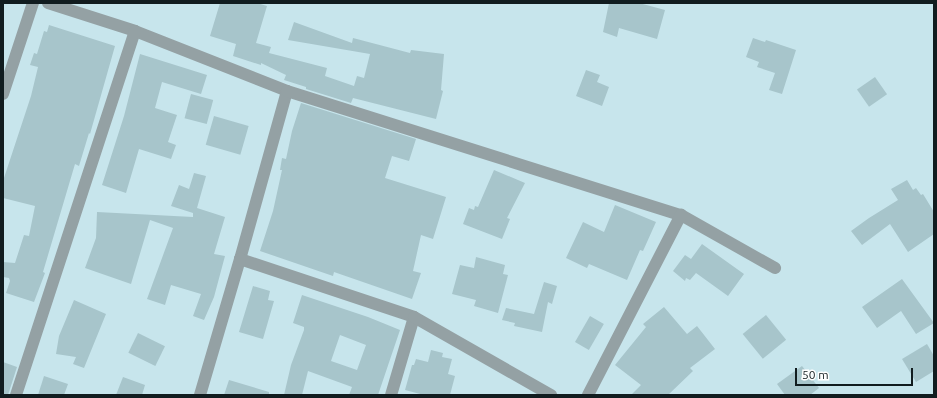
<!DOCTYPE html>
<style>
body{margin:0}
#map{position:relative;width:937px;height:398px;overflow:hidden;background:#c7e5ec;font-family:Ubuntu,sans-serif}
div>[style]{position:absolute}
.building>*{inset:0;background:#a7c5cb;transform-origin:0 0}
.street>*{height:12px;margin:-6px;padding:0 6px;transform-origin:6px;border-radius:6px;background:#94a1a4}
span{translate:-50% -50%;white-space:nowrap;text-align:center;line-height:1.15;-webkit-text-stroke:3px #fff;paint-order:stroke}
.frame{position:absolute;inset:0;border:4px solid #111c1f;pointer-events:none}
.scale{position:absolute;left:795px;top:368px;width:118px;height:18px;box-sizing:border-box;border:2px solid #111c1f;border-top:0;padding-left:5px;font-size:12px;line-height:14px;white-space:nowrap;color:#111c1f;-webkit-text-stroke:3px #fff;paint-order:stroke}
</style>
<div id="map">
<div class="building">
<i style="clip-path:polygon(220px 3px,257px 3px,267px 6px,256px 43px,271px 47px,269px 53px,327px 68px,325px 76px,354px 86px,357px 76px,364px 78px,370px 54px,288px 40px,294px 22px,352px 43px,353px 38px,410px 53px,411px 50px,444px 54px,441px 90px,443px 91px,436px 119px,353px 98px,351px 103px,306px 89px,306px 87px,284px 80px,286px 75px,261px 63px,261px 65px,233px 56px,236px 44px,210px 36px)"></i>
<i style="clip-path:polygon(609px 3px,639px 3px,665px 10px,657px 39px,619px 28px,617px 37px,603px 32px)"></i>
<i style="clip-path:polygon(49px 25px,115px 46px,90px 134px,89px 133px,79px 166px,75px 164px,43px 272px,45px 273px,34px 302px,6px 293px,10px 281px,9px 278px,3px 277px,3px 262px,15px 263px,24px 235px,29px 236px,35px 206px,3px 198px,3px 181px,31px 96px,38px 67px,30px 65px,34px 53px,37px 54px,44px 31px,47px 32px)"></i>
<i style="clip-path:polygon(753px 38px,765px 42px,766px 40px,796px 50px,782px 94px,769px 90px,775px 73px,757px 67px,759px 62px,746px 57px)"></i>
<i style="clip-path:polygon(140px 54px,207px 75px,201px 94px,162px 82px,155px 108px,177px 115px,168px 142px,176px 145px,171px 159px,139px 149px,126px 193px,102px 185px,124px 116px)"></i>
<i style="clip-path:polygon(586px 70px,600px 75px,597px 82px,609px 87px,602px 106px,576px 96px)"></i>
<i style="left:875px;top:77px;width:21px;height:22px;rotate:55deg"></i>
<i style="left:191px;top:94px;width:23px;height:25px;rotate:15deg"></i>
<i style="clip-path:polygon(301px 103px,416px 139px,409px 161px,392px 156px,385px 178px,446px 197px,433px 239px,421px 235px,413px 271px,421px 273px,412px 299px,334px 272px,333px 276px,260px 251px,273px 211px,282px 170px,280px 170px,282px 158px,286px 159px,292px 131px)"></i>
<i style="left:214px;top:116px;width:36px;height:30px;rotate:16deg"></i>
<i style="clip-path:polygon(494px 170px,525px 183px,507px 218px,510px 219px,502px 239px,463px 224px,469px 208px,474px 210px,475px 206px,478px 207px)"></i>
<i style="clip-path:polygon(194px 173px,206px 176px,197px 208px,225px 217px,214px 254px,225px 256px,214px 297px,204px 320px,193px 316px,201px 294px,171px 285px,165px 305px,147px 299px,173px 228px,150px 220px,131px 284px,85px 268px,96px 238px,97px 212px,193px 217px,193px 213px,171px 206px,179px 185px,189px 189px)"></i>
<i style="clip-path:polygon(907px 180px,913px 190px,916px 188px,921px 195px,923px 194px,934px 212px,934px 234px,908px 252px,890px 224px,862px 245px,851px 231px,869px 218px,898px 200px,891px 189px)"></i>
<i style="clip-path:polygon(615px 205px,656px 222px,643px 251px,640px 250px,627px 280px,589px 264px,587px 268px,566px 258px,583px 222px,604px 232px)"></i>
<i style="clip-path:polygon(702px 244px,744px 274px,728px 296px,696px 273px,690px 280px,686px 278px,685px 281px,673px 271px,685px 255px,691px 259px)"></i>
<i style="clip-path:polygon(476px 257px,505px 265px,503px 274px,508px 275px,498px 313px,474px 306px,476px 300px,452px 294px,460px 265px,474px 268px)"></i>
<i style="clip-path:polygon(902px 279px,934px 323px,916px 334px,901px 311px,877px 328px,862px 307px)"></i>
<i style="clip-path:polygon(544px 282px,557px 286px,552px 304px,548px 302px,542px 332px,514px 326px,515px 323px,502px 320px,506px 308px,534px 314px)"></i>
<i style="clip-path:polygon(253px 286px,270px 291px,268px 300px,274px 301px,263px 339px,239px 332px)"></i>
<i style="clip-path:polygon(evenodd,302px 295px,368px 317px,400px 330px,378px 395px,349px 395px,352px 387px,308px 371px,302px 395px,284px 395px,291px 365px,304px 330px,304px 327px,293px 323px,302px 295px,340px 335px,366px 345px,357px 370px,331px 361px,340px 335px)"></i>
<i style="clip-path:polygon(74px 300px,106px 314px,84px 368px,73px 364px,76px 357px,56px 354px,59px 336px)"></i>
<i style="clip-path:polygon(664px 307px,687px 334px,697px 326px,715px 349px,690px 368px,693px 371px,668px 395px,631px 395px,641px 385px,615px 365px,646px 327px,643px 324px)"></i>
<i style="left:766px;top:315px;width:32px;height:30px;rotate:51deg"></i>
<i style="left:590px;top:316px;width:16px;height:30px;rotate:30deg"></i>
<i style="left:138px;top:333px;width:30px;height:22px;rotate:26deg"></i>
<i style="clip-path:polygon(927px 344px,934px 356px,934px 371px,916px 382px,902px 359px)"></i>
<i style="clip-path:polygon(431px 350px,443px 353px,442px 357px,452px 359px,448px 374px,455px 376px,450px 395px,424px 395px,405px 390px,412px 365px,414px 365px,416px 359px,428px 362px)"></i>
<i style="clip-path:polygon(3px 362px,17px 367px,8px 395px,3px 395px)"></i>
<i style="clip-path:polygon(802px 366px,819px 388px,810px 395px,785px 395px,777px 384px)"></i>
<i style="clip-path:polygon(44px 376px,68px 384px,64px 395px,38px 395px)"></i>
<i style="clip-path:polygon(123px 377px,145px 385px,142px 395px,116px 395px)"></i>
<i style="clip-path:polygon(229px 380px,269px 392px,269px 395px,224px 395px)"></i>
</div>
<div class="street">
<i style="left:48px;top:3px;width:91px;rotate:17.8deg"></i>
<i style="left:135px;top:31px;width:163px;rotate:21.5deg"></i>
<i style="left:287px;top:91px;width:174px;rotate:105.6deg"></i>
<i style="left:240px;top:259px;width:183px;rotate:18.4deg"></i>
<i style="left:414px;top:317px;width:81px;rotate:106.4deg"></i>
<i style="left:287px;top:91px;width:413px;rotate:17.5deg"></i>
<i style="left:681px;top:215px;width:108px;rotate:29.4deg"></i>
<i style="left:3px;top:94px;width:96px;rotate:-71.8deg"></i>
<i style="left:414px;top:317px;width:158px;rotate:29.7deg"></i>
<i style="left:16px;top:395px;width:383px;rotate:-71.9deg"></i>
<i style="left:200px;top:395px;width:142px;rotate:-73.6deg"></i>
<i style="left:588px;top:395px;width:203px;rotate:-62.7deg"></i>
</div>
<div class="frame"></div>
<div class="scale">50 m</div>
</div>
